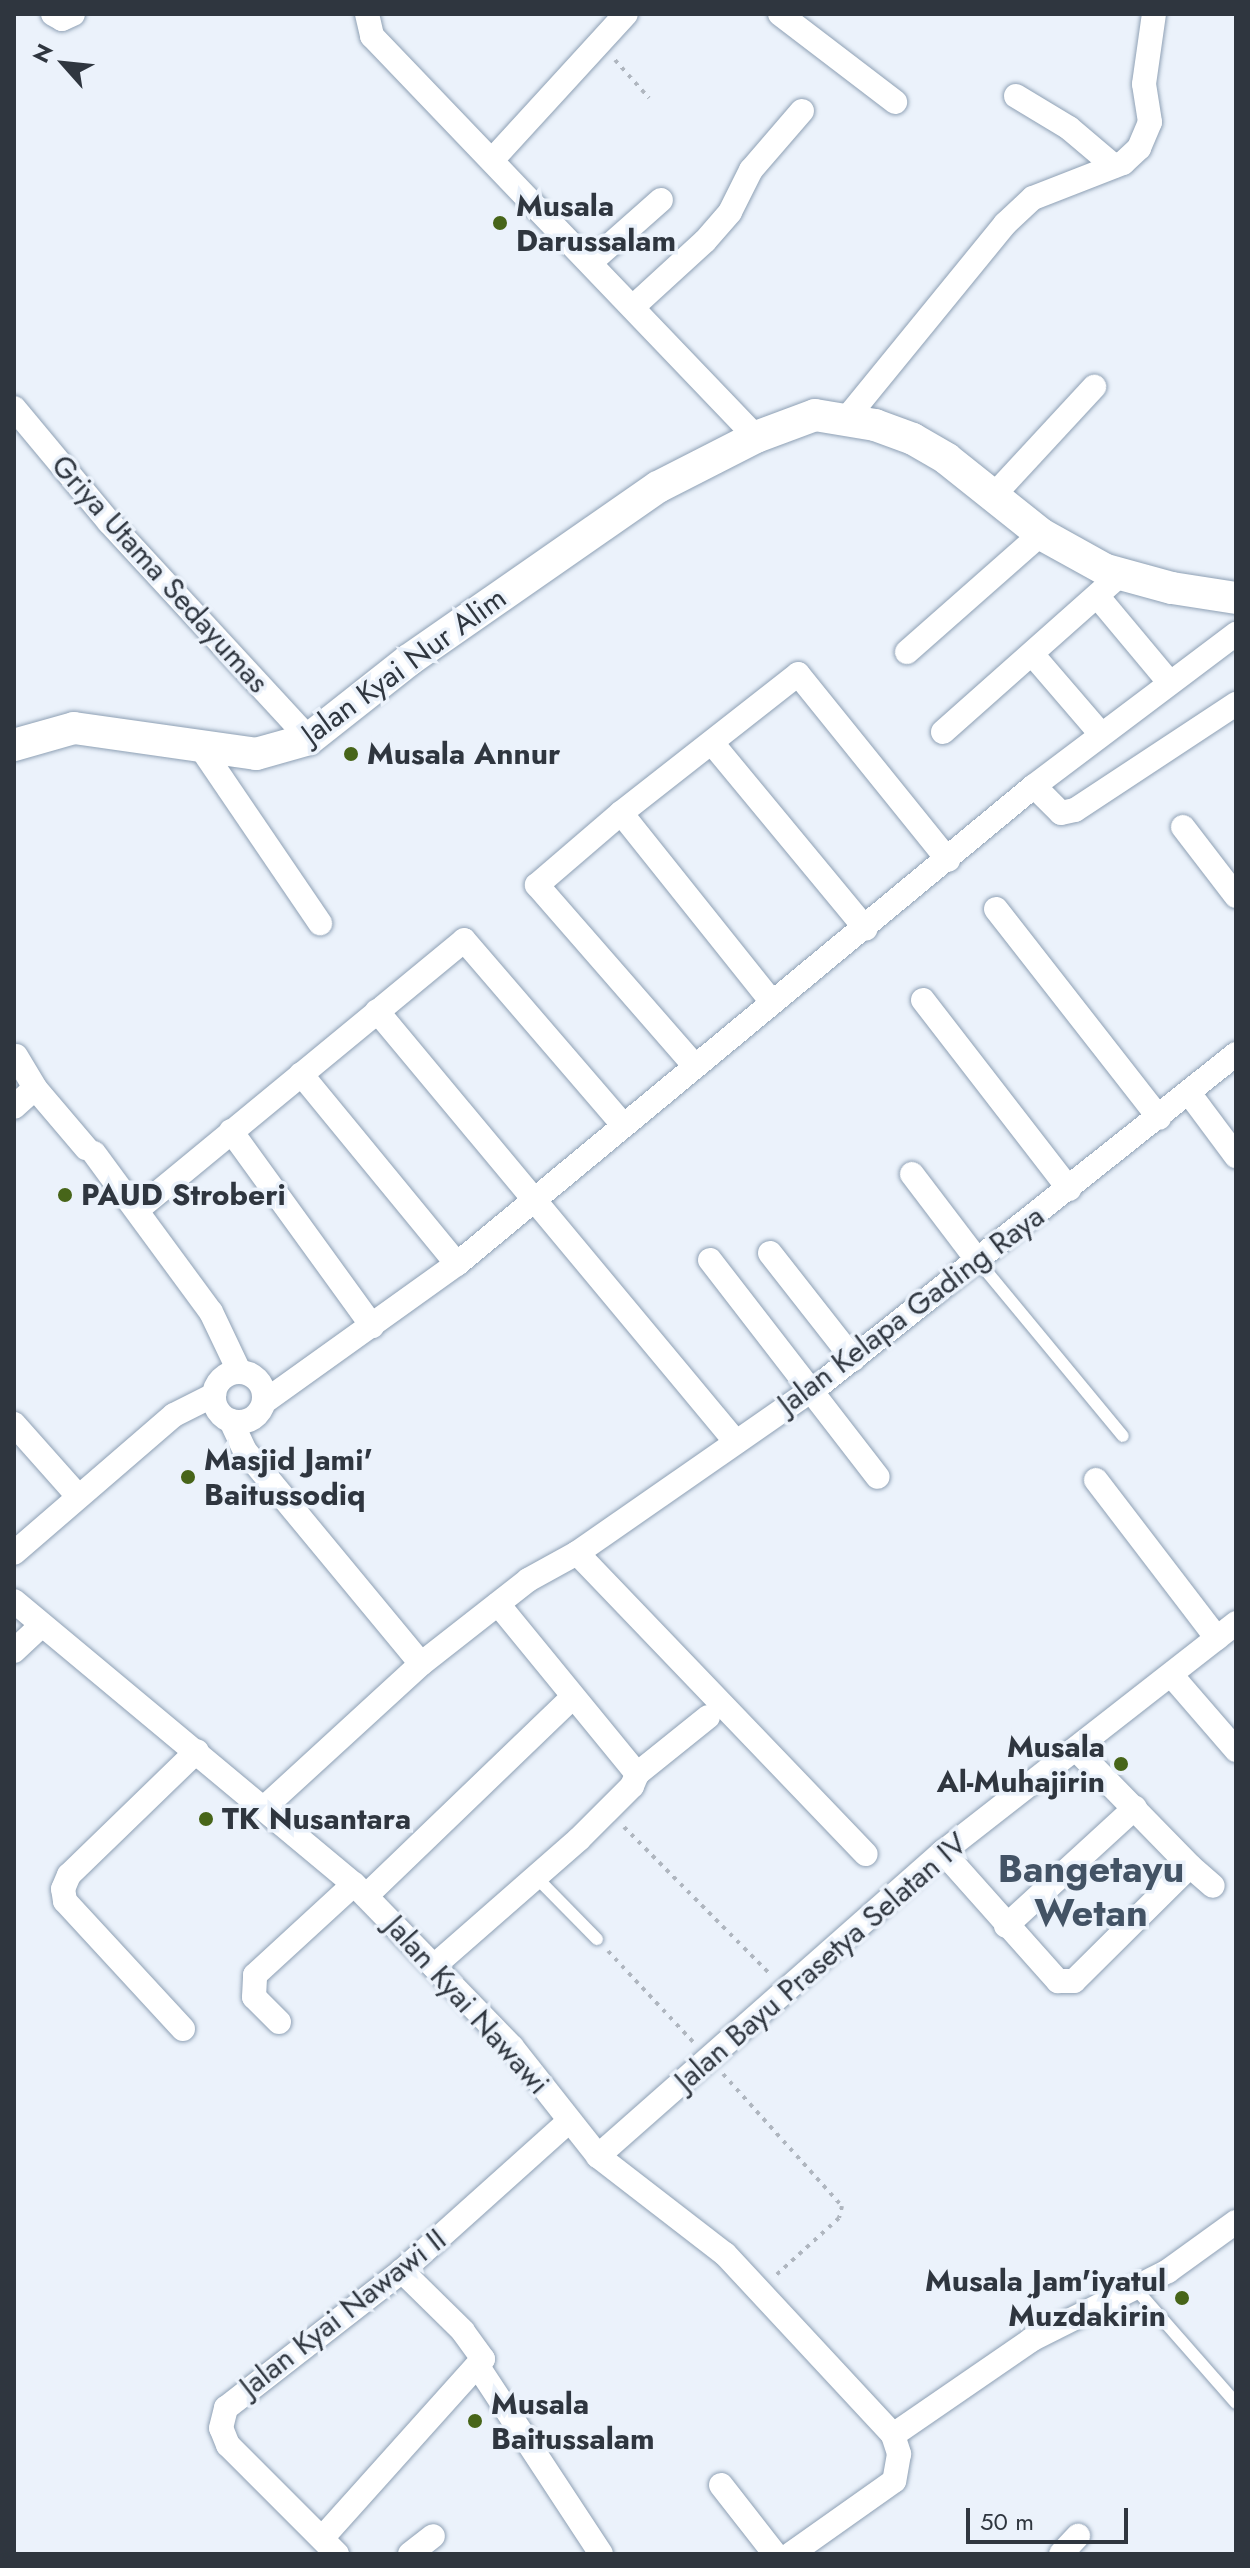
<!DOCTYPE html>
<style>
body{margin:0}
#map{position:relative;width:1250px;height:2568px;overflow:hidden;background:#ebf2fb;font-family:Jost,sans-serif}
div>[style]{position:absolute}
.path>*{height:4px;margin-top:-2px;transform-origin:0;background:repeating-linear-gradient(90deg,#afb6bf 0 4px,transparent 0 10px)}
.roads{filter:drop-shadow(0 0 2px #8ea0b4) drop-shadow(0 0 2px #8ea0b4)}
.lane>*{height:12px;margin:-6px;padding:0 6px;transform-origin:6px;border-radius:6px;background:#fff}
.street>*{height:24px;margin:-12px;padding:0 12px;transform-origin:12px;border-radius:12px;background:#fff}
.street>.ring{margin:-12px;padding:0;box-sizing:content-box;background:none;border:24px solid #fff;border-radius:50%}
.secondary>*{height:32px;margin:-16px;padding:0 16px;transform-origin:16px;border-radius:16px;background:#fff}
.dots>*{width:22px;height:22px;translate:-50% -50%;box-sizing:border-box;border:4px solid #ebf2fb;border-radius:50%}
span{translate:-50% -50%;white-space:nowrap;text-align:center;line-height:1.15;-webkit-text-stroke:7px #ebf2fb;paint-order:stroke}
.poi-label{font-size:30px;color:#2f363f;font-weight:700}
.left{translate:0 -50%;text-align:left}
.right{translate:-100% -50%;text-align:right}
.street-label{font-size:30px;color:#2f363f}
.district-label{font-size:38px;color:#435365;font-weight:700}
.frame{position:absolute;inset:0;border:16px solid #2f363f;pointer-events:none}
.north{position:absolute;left:24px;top:24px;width:80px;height:80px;-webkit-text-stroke:6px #ebf2fb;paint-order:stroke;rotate:297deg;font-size:22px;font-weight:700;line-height:32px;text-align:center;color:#2f363f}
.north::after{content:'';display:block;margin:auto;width:28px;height:36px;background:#2f363f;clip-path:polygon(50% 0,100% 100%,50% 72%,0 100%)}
.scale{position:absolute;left:966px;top:2508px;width:162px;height:36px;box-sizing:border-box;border:4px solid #2f363f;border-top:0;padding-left:10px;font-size:24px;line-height:28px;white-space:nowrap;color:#2f363f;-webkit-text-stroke:6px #ebf2fb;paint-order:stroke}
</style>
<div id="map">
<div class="path">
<i style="left:615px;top:60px;width:51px;rotate:48.2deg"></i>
<i style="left:624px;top:1827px;width:207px;rotate:45.2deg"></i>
<i style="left:608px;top:1951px;width:127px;rotate:46.9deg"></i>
<i style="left:723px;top:2074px;width:178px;rotate:48deg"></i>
<i style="left:842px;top:2206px;width:12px;rotate:104deg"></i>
<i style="left:839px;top:2218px;width:88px;rotate:137.8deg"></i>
</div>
<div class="roads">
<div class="lane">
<i style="left:978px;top:1261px;width:227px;rotate:50.4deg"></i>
<i style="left:536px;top:1877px;width:87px;rotate:45.5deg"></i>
<i style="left:1135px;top:2288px;width:153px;rotate:48.7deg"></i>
</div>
<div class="street">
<i style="left:53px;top:14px;width:10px;rotate:29deg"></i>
<i style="left:62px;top:19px;width:12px;rotate:-24deg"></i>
<i style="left:367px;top:14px;width:23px;rotate:77deg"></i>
<i style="left:372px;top:36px;width:555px;rotate:46.24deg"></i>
<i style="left:780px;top:14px;width:145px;rotate:37.4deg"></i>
<i style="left:1016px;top:96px;width:62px;rotate:31.1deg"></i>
<i style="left:1069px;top:128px;width:59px;rotate:40.2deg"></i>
<i style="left:494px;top:158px;width:195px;rotate:-47.5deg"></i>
<i style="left:592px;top:261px;width:92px;rotate:-41.5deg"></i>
<i style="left:634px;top:306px;width:96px;rotate:-42.5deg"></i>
<i style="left:705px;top:241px;width:38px;rotate:-49deg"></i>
<i style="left:730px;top:212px;width:47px;rotate:-63.4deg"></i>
<i style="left:751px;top:170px;width:78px;rotate:-49.2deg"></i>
<i style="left:14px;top:408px;width:148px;rotate:50.2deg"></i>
<i style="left:109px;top:522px;width:295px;rotate:47.3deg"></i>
<i style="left:846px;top:419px;width:252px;rotate:-50.8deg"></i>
<i style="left:1005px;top:224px;width:38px;rotate:-43deg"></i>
<i style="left:1033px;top:198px;width:97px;rotate:-21.3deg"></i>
<i style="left:1123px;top:163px;width:22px;rotate:-43deg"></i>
<i style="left:1139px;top:148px;width:28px;rotate:-67deg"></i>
<i style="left:1150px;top:122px;width:38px;rotate:-99deg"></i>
<i style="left:1144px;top:84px;width:71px;rotate:-81.9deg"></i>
<i style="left:993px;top:496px;width:149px;rotate:-47.2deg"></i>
<i style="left:1098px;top:597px;width:103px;rotate:50.1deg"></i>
<i style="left:907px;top:652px;width:179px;rotate:-41.4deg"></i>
<i style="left:1032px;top:654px;width:95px;rotate:49.3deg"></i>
<i style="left:943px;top:732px;width:238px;rotate:-41.6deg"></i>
<i style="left:712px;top:743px;width:241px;rotate:50.4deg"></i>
<i style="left:201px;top:748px;width:212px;rotate:55.8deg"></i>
<i style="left:1034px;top:786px;width:253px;rotate:-37deg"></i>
<i style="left:621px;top:813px;width:241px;rotate:51.4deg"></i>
<i style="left:1183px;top:827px;width:87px;rotate:52.5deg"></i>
<i style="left:996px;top:909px;width:265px;rotate:52deg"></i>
<i style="left:923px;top:1000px;width:239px;rotate:52.3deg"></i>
<i style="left:377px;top:1011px;width:561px;rotate:50.21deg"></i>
<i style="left:16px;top:1056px;width:37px;rotate:59deg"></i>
<i style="left:35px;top:1088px;width:79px;rotate:49.6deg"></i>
<i style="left:694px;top:1065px;width:239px;rotate:-131.1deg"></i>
<i style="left:537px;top:885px;width:111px;rotate:-40.6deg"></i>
<i style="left:621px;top:813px;width:225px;rotate:-38.1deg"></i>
<i style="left:798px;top:674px;width:239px;rotate:51.1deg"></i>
<i style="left:301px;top:1074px;width:246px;rotate:50.6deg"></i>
<i style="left:1189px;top:1093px;width:79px;rotate:53.3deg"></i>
<i style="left:14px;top:1107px;width:28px;rotate:-42deg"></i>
<i style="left:231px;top:1131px;width:241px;rotate:54.1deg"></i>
<i style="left:94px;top:1153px;width:197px;rotate:53.7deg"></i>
<i style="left:211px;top:1312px;width:65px;rotate:64.6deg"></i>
<i style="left:912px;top:1174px;width:109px;rotate:52.8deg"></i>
<i style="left:137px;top:1210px;width:424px;rotate:-39.5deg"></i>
<i style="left:464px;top:940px;width:244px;rotate:49.3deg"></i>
<i style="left:770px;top:1253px;width:135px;rotate:51.9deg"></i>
<i style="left:710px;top:1260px;width:274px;rotate:52.3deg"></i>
<i class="ring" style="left:214px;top:1372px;width:26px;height:26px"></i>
<i style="left:264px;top:1402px;width:237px;rotate:-35.6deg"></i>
<i style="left:457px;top:1264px;width:749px;rotate:-39.64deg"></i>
<i style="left:1034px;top:786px;width:38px;rotate:45deg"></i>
<i style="left:1061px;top:813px;width:14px;rotate:-12deg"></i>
<i style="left:1075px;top:810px;width:193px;rotate:-33.4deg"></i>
<i style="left:231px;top:1421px;width:33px;rotate:65deg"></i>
<i style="left:245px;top:1451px;width:276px;rotate:50.4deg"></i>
<i style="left:14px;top:1424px;width:96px;rotate:48.4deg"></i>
<i style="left:1096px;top:1480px;width:199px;rotate:52.6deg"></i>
<i style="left:14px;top:1553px;width:211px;rotate:-40.8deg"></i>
<i style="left:174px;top:1415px;width:45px;rotate:-26.6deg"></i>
<i style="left:577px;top:1553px;width:417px;rotate:46.2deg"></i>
<i style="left:14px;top:1601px;width:442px;rotate:39.8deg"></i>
<i style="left:354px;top:1884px;width:227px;rotate:45.9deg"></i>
<i style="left:512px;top:2047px;width:139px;rotate:51.7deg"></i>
<i style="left:598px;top:2156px;width:160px;rotate:37.7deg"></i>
<i style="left:725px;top:2254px;width:247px;rotate:47.1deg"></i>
<i style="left:893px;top:2435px;width:20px;rotate:72deg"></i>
<i style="left:899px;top:2454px;width:27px;rotate:100deg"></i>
<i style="left:894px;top:2481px;width:126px;rotate:144.7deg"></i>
<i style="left:498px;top:1604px;width:220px;rotate:50.7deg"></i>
<i style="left:14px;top:1651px;width:38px;rotate:-43deg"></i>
<i style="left:1172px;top:1676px;width:98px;rotate:49.1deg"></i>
<i style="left:266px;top:1806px;width:210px;rotate:-42.5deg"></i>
<i style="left:421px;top:1664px;width:136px;rotate:-38.1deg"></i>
<i style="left:528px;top:1580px;width:56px;rotate:-28.9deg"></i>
<i style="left:577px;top:1553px;width:298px;rotate:-34.8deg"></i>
<i style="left:822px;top:1383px;width:529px;rotate:-38.47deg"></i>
<i style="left:943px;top:1852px;width:173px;rotate:48.3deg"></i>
<i style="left:1058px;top:1981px;width:16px"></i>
<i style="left:1074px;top:1981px;width:163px;rotate:-44.8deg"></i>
<i style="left:1190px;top:1866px;width:163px;rotate:-134.3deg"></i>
<i style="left:1190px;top:1866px;width:30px;rotate:41deg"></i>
<i style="left:366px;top:1896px;width:284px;rotate:-43.9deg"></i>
<i style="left:1006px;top:1926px;width:175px;rotate:-42.5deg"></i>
<i style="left:434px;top:1966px;width:193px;rotate:-41.2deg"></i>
<i style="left:579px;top:1839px;width:75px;rotate:-45deg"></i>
<i style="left:632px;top:1786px;width:13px;rotate:-67deg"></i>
<i style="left:637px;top:1774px;width:91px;rotate:-38.8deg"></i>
<i style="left:279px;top:2022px;width:35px;rotate:-135deg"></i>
<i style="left:254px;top:1997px;width:22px;rotate:-87deg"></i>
<i style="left:255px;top:1975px;width:134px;rotate:-42.6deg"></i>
<i style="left:183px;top:2029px;width:174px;rotate:-132.7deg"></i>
<i style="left:65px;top:1901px;width:12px;rotate:-99deg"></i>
<i style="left:63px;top:1889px;width:15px;rotate:-67deg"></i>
<i style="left:69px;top:1875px;width:178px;rotate:-44.1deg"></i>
<i style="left:598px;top:2156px;width:460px;rotate:-41.4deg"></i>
<i style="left:943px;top:1852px;width:372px;rotate:-38deg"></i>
<i style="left:479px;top:2368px;width:222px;rotate:56.7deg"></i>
<i style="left:893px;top:2435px;width:168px;rotate:-34.5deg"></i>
<i style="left:1031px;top:2340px;width:153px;rotate:-26.7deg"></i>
<i style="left:1168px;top:2271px;width:84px;rotate:-35.8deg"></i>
<i style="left:721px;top:2485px;width:88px;rotate:52deg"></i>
<i style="left:324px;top:2536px;width:238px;rotate:-48.1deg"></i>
<i style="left:483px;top:2359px;width:34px;rotate:-126deg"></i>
<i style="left:463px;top:2331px;width:86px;rotate:-135.5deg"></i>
<i style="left:337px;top:2554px;width:154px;rotate:-135deg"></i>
<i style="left:228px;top:2445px;width:18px;rotate:-112deg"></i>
<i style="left:221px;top:2428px;width:21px;rotate:-76deg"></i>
<i style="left:226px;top:2408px;width:223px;rotate:-37.9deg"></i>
<i style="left:402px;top:2271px;width:224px;rotate:-41.9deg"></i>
<i style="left:410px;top:2554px;width:29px;rotate:-38deg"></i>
<i style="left:1061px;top:2554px;width:25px;rotate:-47deg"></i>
</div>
<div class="secondary">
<i style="left:14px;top:745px;width:62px;rotate:-15.8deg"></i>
<i style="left:74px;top:728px;width:184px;rotate:8.1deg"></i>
<i style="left:256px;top:754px;width:55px;rotate:-15.8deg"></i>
<i style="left:309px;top:739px;width:127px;rotate:-38.3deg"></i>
<i style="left:409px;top:660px;width:303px;rotate:-34.8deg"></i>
<i style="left:658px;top:487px;width:110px;rotate:-27deg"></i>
<i style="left:756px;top:437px;width:63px;rotate:-20.4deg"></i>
<i style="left:815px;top:415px;width:61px;rotate:9.5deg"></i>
<i style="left:875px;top:425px;width:40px;rotate:20.2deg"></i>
<i style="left:913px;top:439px;width:39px;rotate:30deg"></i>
<i style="left:947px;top:459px;width:120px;rotate:38.6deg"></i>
<i style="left:1041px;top:534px;width:74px;rotate:29deg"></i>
<i style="left:1106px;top:570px;width:68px;rotate:15.3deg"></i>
<i style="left:1172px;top:588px;width:65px;rotate:8.9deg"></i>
</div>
</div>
<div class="dots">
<i style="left:500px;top:223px;background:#476519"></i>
<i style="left:351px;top:754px;background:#476519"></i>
<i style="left:65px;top:1195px;background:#476519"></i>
<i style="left:188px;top:1477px;background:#476519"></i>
<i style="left:1121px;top:1764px;background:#476519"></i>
<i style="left:206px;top:1819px;background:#476519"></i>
<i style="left:1182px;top:2298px;background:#476519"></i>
<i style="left:475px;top:2421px;background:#476519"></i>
</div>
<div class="poi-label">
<span class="left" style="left:516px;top:223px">Musala<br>Darussalam</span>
<span class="left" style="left:367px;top:754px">Musala Annur</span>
<span class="left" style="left:81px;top:1195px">PAUD Stroberi</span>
<span class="left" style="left:204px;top:1477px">Masjid Jami'<br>Baitussodiq</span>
<span class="right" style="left:1105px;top:1764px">Musala<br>Al-Muhajirin</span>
<span class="left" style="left:222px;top:1819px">TK Nusantara</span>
<span class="right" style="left:1166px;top:2298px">Musala Jam'iyatul<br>Muzdakirin</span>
<span class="left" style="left:491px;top:2421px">Musala<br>Baitussalam</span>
</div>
<div class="street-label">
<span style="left:160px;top:574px;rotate:48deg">Griya Utama Sedayumas</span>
<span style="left:404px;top:666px;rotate:-36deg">Jalan Kyai Nur Alim</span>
<span style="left:911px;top:1310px;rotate:-37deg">Jalan Kelapa Gading Raya</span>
<span style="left:821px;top:1962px;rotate:-41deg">Jalan Bayu Prasetya Selatan IV</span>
<span style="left:467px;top:2005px;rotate:48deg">Jalan Kyai Nawawi</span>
<span style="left:343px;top:2313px;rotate:-38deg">Jalan Kyai Nawawi II</span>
</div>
<div class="district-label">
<span style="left:1091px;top:1891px">Bangetayu<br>Wetan</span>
</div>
<div class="frame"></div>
<div class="north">N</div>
<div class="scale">50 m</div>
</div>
